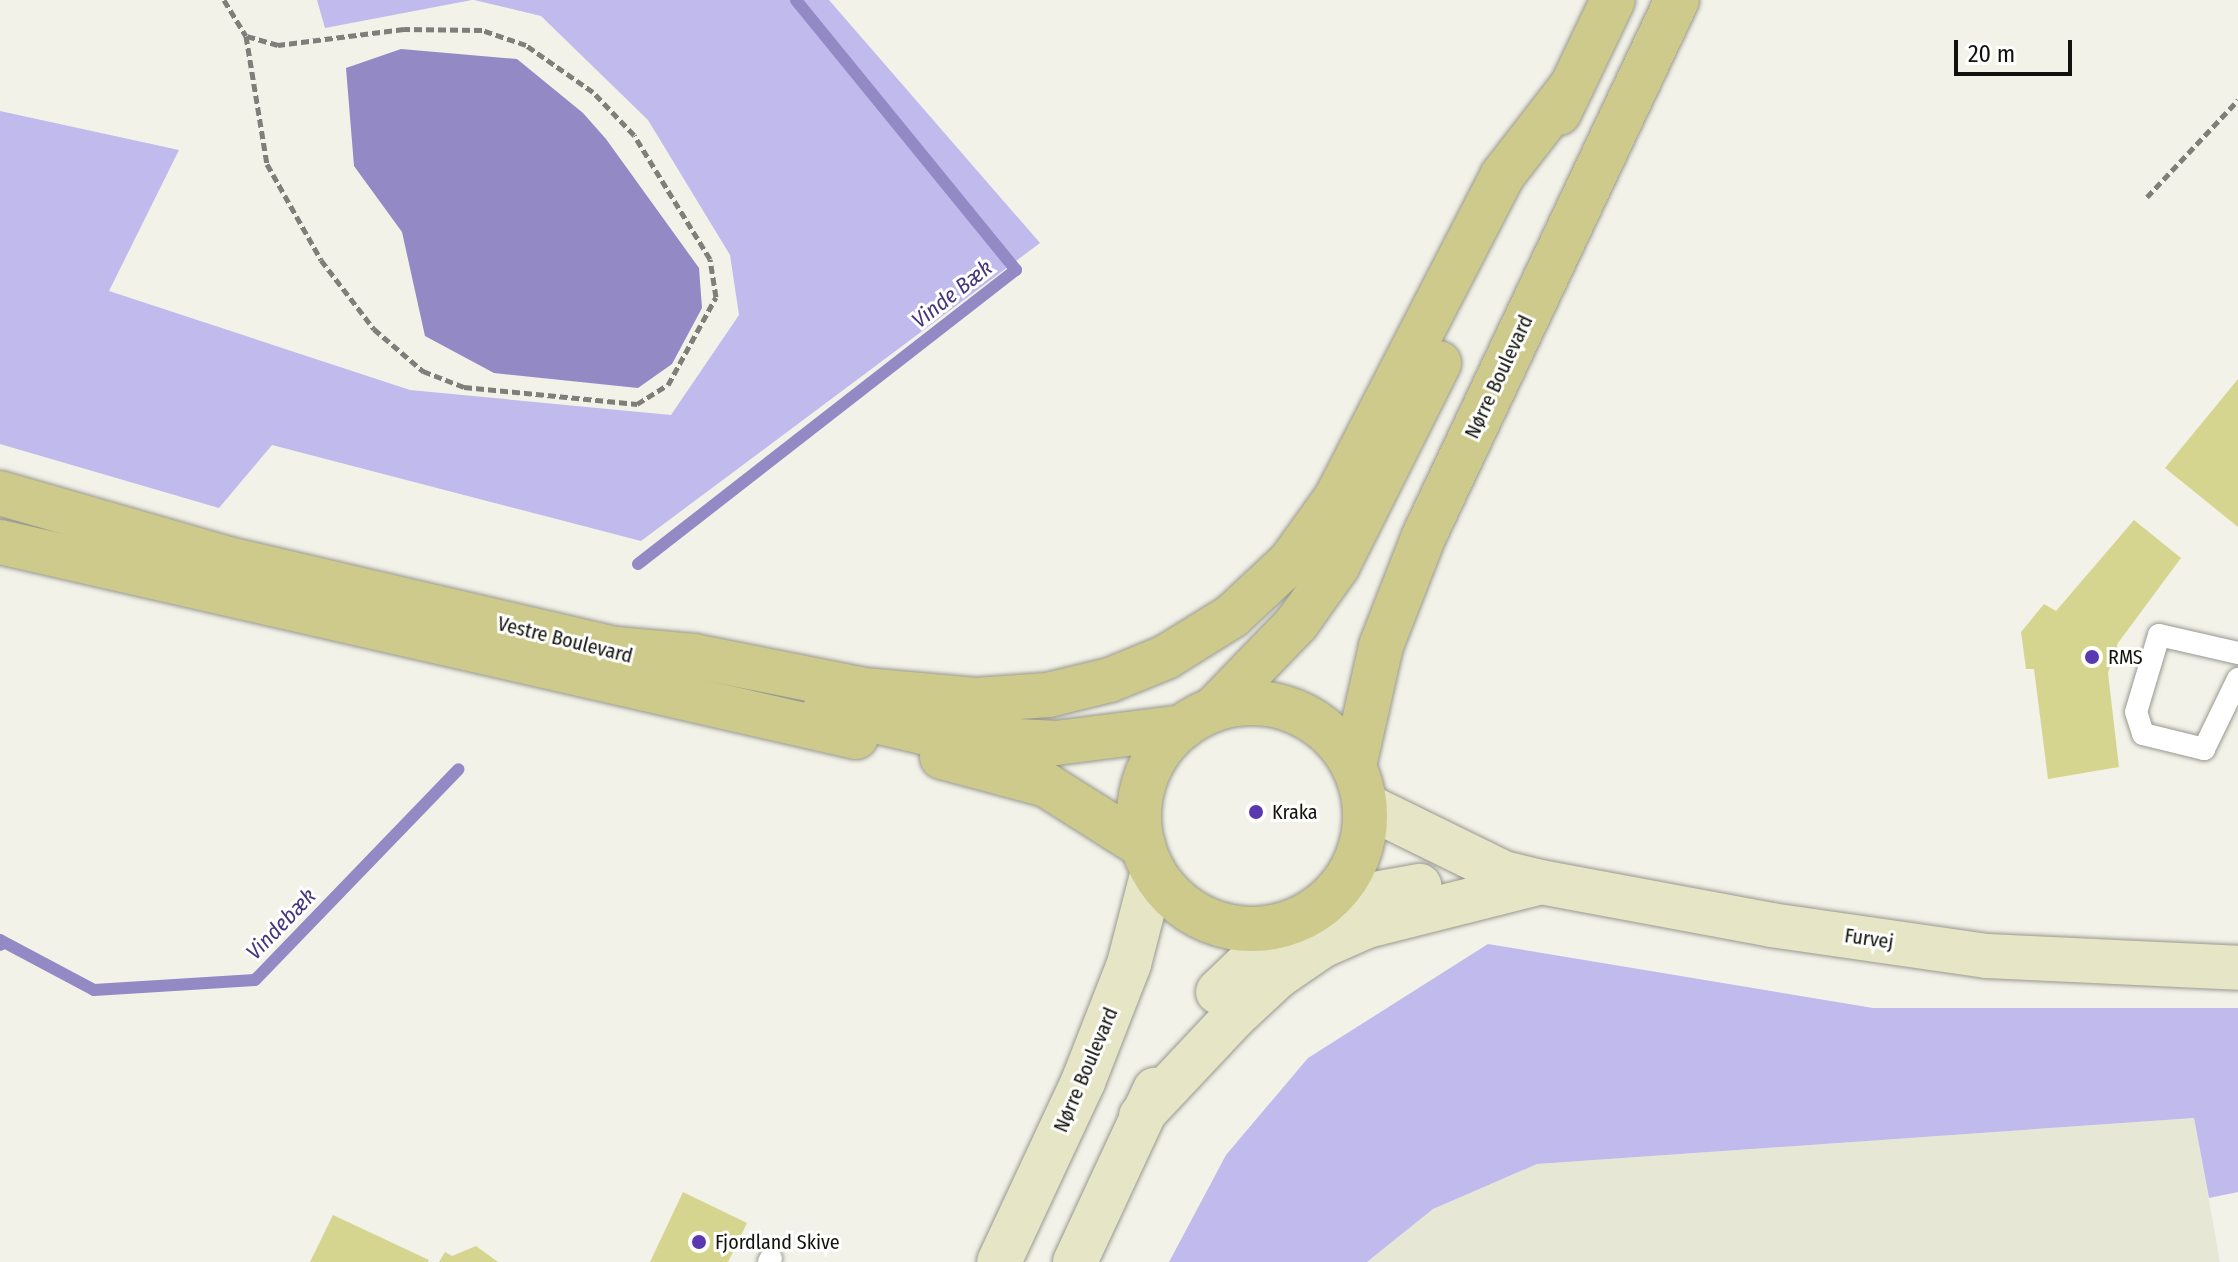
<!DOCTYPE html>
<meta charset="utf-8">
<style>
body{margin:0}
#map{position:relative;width:2238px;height:1262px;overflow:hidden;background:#f2f2e9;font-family:"Fira Sans Condensed",sans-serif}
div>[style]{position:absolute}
.built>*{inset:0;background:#e7e7d5}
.green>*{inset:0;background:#c0baed}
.water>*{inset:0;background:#9289c5}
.stream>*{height:12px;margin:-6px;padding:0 6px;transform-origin:6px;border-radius:6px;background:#9289c5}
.building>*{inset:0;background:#d6d590}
.path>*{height:5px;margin-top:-2.5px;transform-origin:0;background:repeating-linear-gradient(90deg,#7f7f79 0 8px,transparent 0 12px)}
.roads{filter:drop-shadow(0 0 2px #97988f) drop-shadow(0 0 2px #97988f)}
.lane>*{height:22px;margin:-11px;padding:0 11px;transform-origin:11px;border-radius:11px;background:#fff}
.secondary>*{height:44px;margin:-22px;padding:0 22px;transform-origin:22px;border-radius:22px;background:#e6e5c5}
.primary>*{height:44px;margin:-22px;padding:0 22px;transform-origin:22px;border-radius:22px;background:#cdca8b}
.primary>.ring{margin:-22px;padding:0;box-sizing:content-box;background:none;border:44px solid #cdca8b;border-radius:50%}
.dots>*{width:22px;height:22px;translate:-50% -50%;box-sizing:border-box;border:4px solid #fffffd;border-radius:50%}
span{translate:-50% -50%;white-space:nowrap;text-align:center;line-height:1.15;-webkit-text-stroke:6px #fffffd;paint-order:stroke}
.street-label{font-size:20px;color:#11110e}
.poi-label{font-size:20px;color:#11110e}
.left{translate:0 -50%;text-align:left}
.water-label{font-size:22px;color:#46357e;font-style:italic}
.scale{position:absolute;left:1954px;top:40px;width:118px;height:36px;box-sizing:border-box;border:4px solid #11110e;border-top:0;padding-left:10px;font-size:24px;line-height:28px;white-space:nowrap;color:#11110e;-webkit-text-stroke:6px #fffffd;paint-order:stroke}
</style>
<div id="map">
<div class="built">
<i style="clip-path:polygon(2194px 1118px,2220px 1262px,1367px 1262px,1433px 1209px,1537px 1164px)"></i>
</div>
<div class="green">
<i style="clip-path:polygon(317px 0,472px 0,325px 28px)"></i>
<i style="clip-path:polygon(474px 0,829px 0,1040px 243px,641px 541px,272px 445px,219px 508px,0 444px,0 111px,179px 150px,109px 291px,410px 390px,671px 415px,739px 315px,730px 255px,648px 120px,541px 16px)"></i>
<i style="clip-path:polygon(1488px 944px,1873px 1008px,2238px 1008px,2238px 1192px,2209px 1198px,2194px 1118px,1537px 1164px,1433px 1209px,1367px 1262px,1169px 1262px,1226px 1155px,1308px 1058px)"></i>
</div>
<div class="water">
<i style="clip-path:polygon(401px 49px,517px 59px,583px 113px,606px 139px,699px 268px,702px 308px,672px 364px,638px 388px,494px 373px,425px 336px,402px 232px,354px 166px,346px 68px)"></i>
</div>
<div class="stream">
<i style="left:638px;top:564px;width:479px;rotate:-37.9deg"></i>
<i style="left:1016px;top:270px;width:348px;rotate:-129.2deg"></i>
<i style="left:0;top:945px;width:5px;rotate:-90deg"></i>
<i style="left:0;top:940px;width:106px;rotate:28deg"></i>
<i style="left:94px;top:990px;width:161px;rotate:-3.6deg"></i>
<i style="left:255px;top:980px;width:293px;rotate:-46deg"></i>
</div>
<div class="building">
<i style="clip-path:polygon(2238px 379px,2238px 527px,2165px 468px)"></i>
<i style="clip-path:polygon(2134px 520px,2181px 558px,2118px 643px,2108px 673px,2119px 767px,2048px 779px,2034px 669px,2026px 669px,2021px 632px,2044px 604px,2056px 611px)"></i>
<i style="clip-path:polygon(683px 1192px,747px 1223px,728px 1262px,650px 1262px)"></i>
<i style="clip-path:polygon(333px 1215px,429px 1260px,428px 1262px,310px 1262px)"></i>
<i style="clip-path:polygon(476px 1246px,498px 1262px,439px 1262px,445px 1252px,452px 1256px)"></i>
</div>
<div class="path">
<i style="left:224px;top:0;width:42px;rotate:58.6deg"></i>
<i style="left:246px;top:36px;width:130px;rotate:80.7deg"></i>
<i style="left:267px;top:164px;width:110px;rotate:60.6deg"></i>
<i style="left:321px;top:260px;width:87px;rotate:52.5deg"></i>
<i style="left:374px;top:329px;width:65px;rotate:40.6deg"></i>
<i style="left:423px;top:371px;width:44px;rotate:21.3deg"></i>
<i style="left:464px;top:387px;width:174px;rotate:5.6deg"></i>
<i style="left:637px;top:404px;width:36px;rotate:-32deg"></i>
<i style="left:668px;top:385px;width:100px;rotate:-61.4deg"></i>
<i style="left:716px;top:297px;width:38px;rotate:-99deg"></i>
<i style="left:710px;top:259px;width:145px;rotate:-121.5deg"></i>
<i style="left:634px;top:135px;width:59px;rotate:-133.6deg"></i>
<i style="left:593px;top:92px;width:82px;rotate:-145deg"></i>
<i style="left:526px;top:45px;width:46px;rotate:-161.2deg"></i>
<i style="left:482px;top:30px;width:78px;rotate:-179.3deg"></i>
<i style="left:404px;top:29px;width:127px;rotate:172.8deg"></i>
<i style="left:278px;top:45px;width:33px;rotate:-164deg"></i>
<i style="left:2147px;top:197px;width:133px;rotate:-46.8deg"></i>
</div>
<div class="roads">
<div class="lane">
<i style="left:2238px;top:653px;width:81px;rotate:-167.2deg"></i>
<i style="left:2159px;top:635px;width:80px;rotate:106.6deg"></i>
<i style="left:2136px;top:712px;width:23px;rotate:72deg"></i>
<i style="left:2143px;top:734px;width:63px;rotate:13.8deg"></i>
<i style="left:2204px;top:749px;width:78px;rotate:-64.1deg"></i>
<i style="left:769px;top:1262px;width:4px;rotate:-63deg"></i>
</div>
<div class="secondary">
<i style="left:1365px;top:805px;width:155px;rotate:26.1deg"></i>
<i style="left:1504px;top:873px;width:37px;rotate:14deg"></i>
<i style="left:1540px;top:882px;width:235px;rotate:10.5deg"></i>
<i style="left:1771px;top:925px;width:218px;rotate:8.2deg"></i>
<i style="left:1987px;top:956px;width:251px;rotate:2.7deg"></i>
<i style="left:1325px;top:903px;width:96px;rotate:-10.3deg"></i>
<i style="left:1218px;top:992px;width:98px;rotate:-43.8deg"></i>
<i style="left:1141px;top:1116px;width:136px;rotate:-46.8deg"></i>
<i style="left:1234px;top:1017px;width:60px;rotate:-43deg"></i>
<i style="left:1278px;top:976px;width:53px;rotate:-34.3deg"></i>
<i style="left:1322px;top:946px;width:49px;rotate:-24deg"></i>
<i style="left:1367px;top:926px;width:176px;rotate:-14.1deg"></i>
<i style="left:999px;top:1262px;width:199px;rotate:-65deg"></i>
<i style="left:1083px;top:1082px;width:127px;rotate:-68.7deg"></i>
<i style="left:1129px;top:964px;width:96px;rotate:-75.5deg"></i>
<i style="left:1075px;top:1262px;width:190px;rotate:-65.1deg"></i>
</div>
<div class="primary">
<i style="left:1559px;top:113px;width:125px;rotate:-64.5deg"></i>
<i style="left:0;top:493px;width:237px;rotate:16.1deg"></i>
<i style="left:228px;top:559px;width:398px;rotate:13.1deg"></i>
<i style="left:616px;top:649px;width:30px;rotate:21deg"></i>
<i style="left:0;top:542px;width:878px;rotate:12.83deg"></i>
<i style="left:616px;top:649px;width:78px;rotate:5.1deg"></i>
<i style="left:694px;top:656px;width:173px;rotate:11.3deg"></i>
<i style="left:864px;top:690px;width:112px;rotate:5.1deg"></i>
<i style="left:976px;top:700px;width:72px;rotate:-4deg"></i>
<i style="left:1048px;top:695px;width:64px;rotate:-13.6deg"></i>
<i style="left:1110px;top:680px;width:61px;rotate:-22.3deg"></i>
<i style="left:1166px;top:657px;width:78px;rotate:-31.8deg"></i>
<i style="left:1232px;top:616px;width:79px;rotate:-43deg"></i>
<i style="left:1290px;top:562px;width:79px;rotate:-54.3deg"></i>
<i style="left:1336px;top:498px;width:362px;rotate:-62.7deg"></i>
<i style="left:1502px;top:176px;width:113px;rotate:-52.2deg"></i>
<i class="ring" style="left:1139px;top:703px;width:182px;height:182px"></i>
<i style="left:825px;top:709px;width:121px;rotate:13.3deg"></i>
<i style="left:943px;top:737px;width:113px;rotate:3deg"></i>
<i style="left:1056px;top:743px;width:128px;rotate:-7.2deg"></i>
<i style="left:1214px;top:709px;width:120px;rotate:-46deg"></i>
<i style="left:1297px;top:623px;width:69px;rotate:-54.5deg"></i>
<i style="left:1337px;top:567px;width:228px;rotate:-63.4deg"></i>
<i style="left:942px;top:757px;width:108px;rotate:15.1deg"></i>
<i style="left:1046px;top:785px;width:115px;rotate:32.2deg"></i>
<i style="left:1354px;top:766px;width:123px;rotate:-77.3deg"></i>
<i style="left:1381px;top:646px;width:116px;rotate:-68.7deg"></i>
<i style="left:1423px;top:538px;width:595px;rotate:-64.73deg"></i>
</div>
</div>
<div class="dots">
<i style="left:2092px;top:657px;background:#5938b0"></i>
<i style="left:1256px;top:812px;background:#5938b0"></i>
<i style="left:699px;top:1242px;background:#5938b0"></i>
</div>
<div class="street-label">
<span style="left:1499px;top:377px;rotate:-65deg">Nørre Boulevard</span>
<span style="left:565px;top:640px;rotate:14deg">Vestre Boulevard</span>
<span style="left:1869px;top:939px;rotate:8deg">Furvej</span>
<span style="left:1086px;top:1070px;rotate:-67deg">Nørre Boulevard</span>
</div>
<div class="poi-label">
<span class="left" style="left:2108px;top:657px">RMS</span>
<span class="left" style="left:1272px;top:812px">Kraka</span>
<span class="left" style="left:715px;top:1242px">Fjordland Skive</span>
</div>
<div class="water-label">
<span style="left:952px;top:294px;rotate:-38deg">Vinde Bæk</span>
<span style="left:281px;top:924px;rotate:-46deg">Vindebæk</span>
</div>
<div class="scale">20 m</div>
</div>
